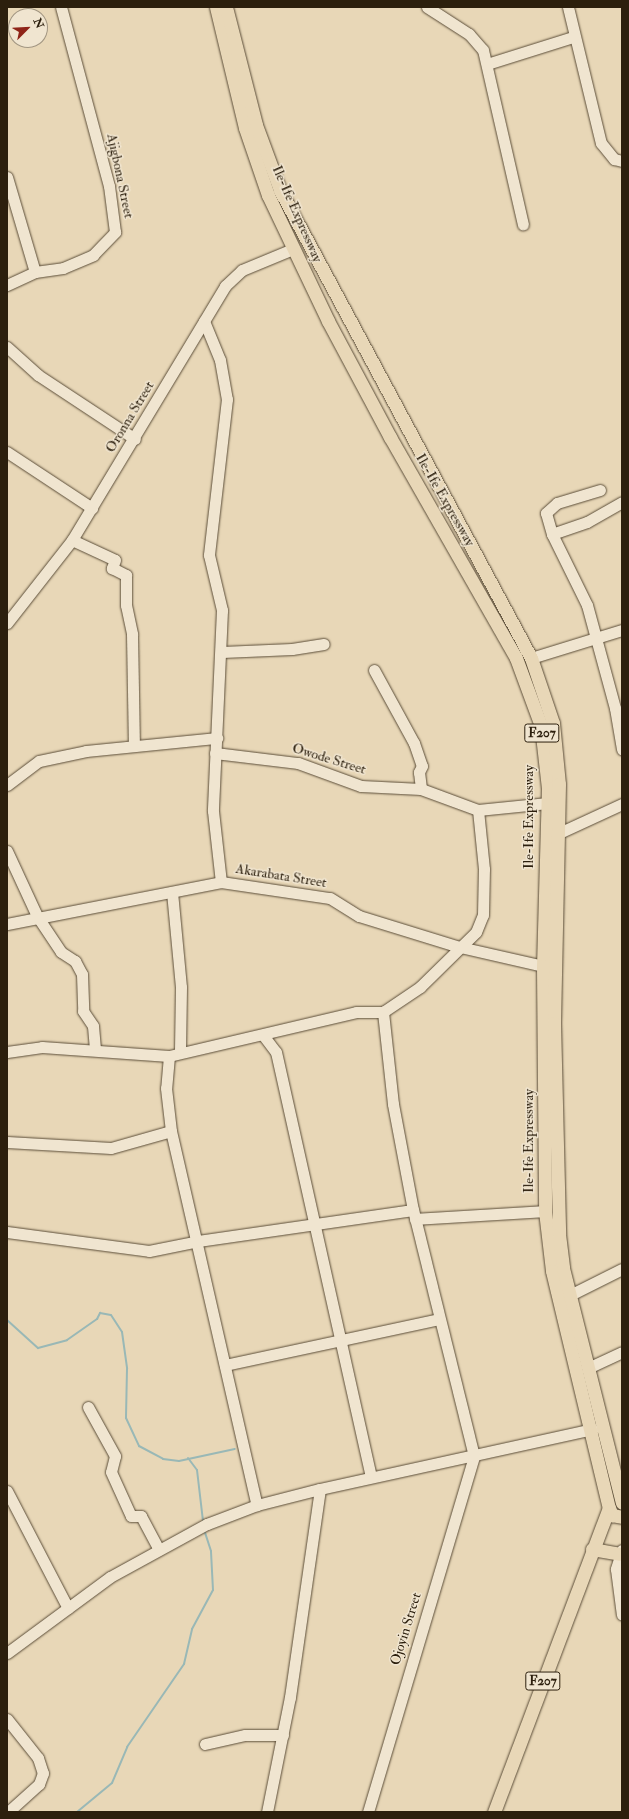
<!DOCTYPE html>
<style>
body{margin:0}
#map{position:relative;width:629px;height:1819px;overflow:hidden;background:#e8d7b7;font-family:"IM FELL Double Pica",serif}
div>[style]{position:absolute}
.stream>*{height:2px;margin:-1px;padding:0 1px;transform-origin:1px;border-radius:1px;background:#99b8b6}
.roads{filter:drop-shadow(0 0 1px #5b4d38) drop-shadow(0 0 1px #5b4d38)}
.minor>*{height:11px;margin:-5.5px;padding:0 5.5px;transform-origin:5.5px;border-radius:5.5px;background:#f0e5d0}
.major>*{height:13px;margin:-6.5px;padding:0 6.5px;transform-origin:6.5px;border-radius:6.5px;background:#e8d7b7}
span{translate:-50% -50%;white-space:nowrap;text-align:center;line-height:1.15;-webkit-text-stroke:3px #f0e5d0;paint-order:stroke}
.shield-label span{padding:1px 3px;background:#f0e5d0;border:1px solid;border-radius:3px;-webkit-text-stroke-width:0}
.shield-label{font-size:13px;color:#2c1f0d;font-weight:700}
.street-label{font-size:14px;color:#2c1f0d}
.frame{position:absolute;inset:0;border:8px solid #2c1f0d;pointer-events:none}
.north{position:absolute;left:8px;top:8px;width:40px;height:40px;box-sizing:border-box;background:#f0e5d0;border:1px solid #a29682;border-radius:50%;rotate:66deg;font-size:11px;font-weight:700;line-height:16px;text-align:center;color:#2c1f0d}
.north::after{content:'';display:block;margin:auto;width:14px;height:18px;background:#8f2418;clip-path:polygon(50% 0,100% 100%,50% 72%,0 100%)}
</style>
<div id="map">
<div class="stream">
<i style="left:7px;top:1320px;width:42px;rotate:42.1deg"></i>
<i style="left:38px;top:1348px;width:30px;rotate:-15deg"></i>
<i style="left:67px;top:1340px;width:37px;rotate:-35deg"></i>
<i style="left:97px;top:1319px;width:7px;rotate:-63deg"></i>
<i style="left:100px;top:1313px;width:11px;rotate:10deg"></i>
<i style="left:111px;top:1315px;width:20px;rotate:57deg"></i>
<i style="left:122px;top:1332px;width:37px;rotate:82deg"></i>
<i style="left:127px;top:1369px;width:49px;rotate:91.2deg"></i>
<i style="left:126px;top:1418px;width:31px;rotate:65deg"></i>
<i style="left:139px;top:1446px;width:27px;rotate:28deg"></i>
<i style="left:163px;top:1459px;width:16px;rotate:7deg"></i>
<i style="left:179px;top:1461px;width:57px;rotate:-12.1deg"></i>
<i style="left:188px;top:1458px;width:15px;rotate:53deg"></i>
<i style="left:197px;top:1470px;width:51px;rotate:83.3deg"></i>
<i style="left:77px;top:1812px;width:45px;rotate:-39.6deg"></i>
<i style="left:112px;top:1783px;width:39px;rotate:-67deg"></i>
<i style="left:127px;top:1747px;width:101px;rotate:-55.5deg"></i>
<i style="left:184px;top:1664px;width:36px;rotate:-77deg"></i>
<i style="left:192px;top:1629px;width:44px;rotate:-61.7deg"></i>
<i style="left:213px;top:1590px;width:39px;rotate:-93deg"></i>
<i style="left:211px;top:1551px;width:22px;rotate:-108deg"></i>
</div>
<div class="roads">
<div class="minor">
<i style="left:427px;top:7px;width:50px;rotate:32.7deg"></i>
<i style="left:469px;top:34px;width:21px;rotate:49deg"></i>
<i style="left:483px;top:50px;width:179px;rotate:77.1deg"></i>
<i style="left:568px;top:7px;width:140px;rotate:76.4deg"></i>
<i style="left:601px;top:143px;width:21px;rotate:51deg"></i>
<i style="left:614px;top:159px;width:8px;rotate:14deg"></i>
<i style="left:487px;top:64px;width:90px;rotate:-17.4deg"></i>
<i style="left:7px;top:177px;width:99px;rotate:73.6deg"></i>
<i style="left:7px;top:285px;width:31px;rotate:-25deg"></i>
<i style="left:35px;top:272px;width:28px;rotate:-8deg"></i>
<i style="left:63px;top:268px;width:33px;rotate:-23deg"></i>
<i style="left:93px;top:255px;width:32px;rotate:-46deg"></i>
<i style="left:115px;top:232px;width:46px;rotate:-97.4deg"></i>
<i style="left:109px;top:186px;width:185px;rotate:-105deg"></i>
<i style="left:204px;top:321px;width:42px;rotate:67.7deg"></i>
<i style="left:220px;top:360px;width:40px;rotate:80deg"></i>
<i style="left:227px;top:399px;width:157px;rotate:96.6deg"></i>
<i style="left:209px;top:555px;width:57px;rotate:76.7deg"></i>
<i style="left:222px;top:610px;width:201px;rotate:92.6deg"></i>
<i style="left:213px;top:811px;width:71px;rotate:83.6deg"></i>
<i style="left:7px;top:347px;width:42px;rotate:42.1deg"></i>
<i style="left:38px;top:375px;width:116px;rotate:33.4deg"></i>
<i style="left:7px;top:452px;width:102px;rotate:33.4deg"></i>
<i style="left:600px;top:490px;width:45px;rotate:163.2deg"></i>
<i style="left:557px;top:503px;width:15px;rotate:138deg"></i>
<i style="left:546px;top:513px;width:22px;rotate:74deg"></i>
<i style="left:552px;top:534px;width:79px;rotate:63.8deg"></i>
<i style="left:587px;top:605px;width:107px;rotate:74.8deg"></i>
<i style="left:615px;top:708px;width:42px;rotate:80.3deg"></i>
<i style="left:552px;top:534px;width:37px;rotate:-19deg"></i>
<i style="left:587px;top:522px;width:40px;rotate:-29.7deg"></i>
<i style="left:72px;top:540px;width:47px;rotate:24.9deg"></i>
<i style="left:115px;top:560px;width:9px;rotate:111deg"></i>
<i style="left:112px;top:568px;width:16px;rotate:27deg"></i>
<i style="left:126px;top:575px;width:30px;rotate:90deg"></i>
<i style="left:126px;top:605px;width:30px;rotate:78deg"></i>
<i style="left:132px;top:634px;width:112px;rotate:89deg"></i>
<i style="left:7px;top:623px;width:105px;rotate:-51.9deg"></i>
<i style="left:72px;top:540px;width:297px;rotate:-58.9deg"></i>
<i style="left:225px;top:286px;width:23px;rotate:-43deg"></i>
<i style="left:242px;top:270px;width:55px;rotate:-22.4deg"></i>
<i style="left:222px;top:652px;width:70px;rotate:-2.5deg"></i>
<i style="left:292px;top:649px;width:32px;rotate:-9deg"></i>
<i style="left:531px;top:658px;width:95px;rotate:-17.1deg"></i>
<i style="left:374px;top:670px;width:83px;rotate:61.3deg"></i>
<i style="left:414px;top:743px;width:24px;rotate:71deg"></i>
<i style="left:422px;top:766px;width:7px;rotate:117deg"></i>
<i style="left:419px;top:772px;width:17px;rotate:83deg"></i>
<i style="left:215px;top:753px;width:84px;rotate:6.9deg"></i>
<i style="left:298px;top:763px;width:67px;rotate:20.1deg"></i>
<i style="left:361px;top:786px;width:60px;rotate:2.9deg"></i>
<i style="left:421px;top:789px;width:61px;rotate:20.2deg"></i>
<i style="left:478px;top:810px;width:70px;rotate:-5.7deg"></i>
<i style="left:7px;top:785px;width:40px;rotate:-37deg"></i>
<i style="left:39px;top:761px;width:48px;rotate:-12deg"></i>
<i style="left:86px;top:751px;width:132px;rotate:-5.7deg"></i>
<i style="left:557px;top:834px;width:72px;rotate:-24.8deg"></i>
<i style="left:7px;top:851px;width:72px;rotate:65.2deg"></i>
<i style="left:37px;top:916px;width:43px;rotate:56.3deg"></i>
<i style="left:61px;top:952px;width:17px;rotate:33deg"></i>
<i style="left:75px;top:961px;width:15px;rotate:62deg"></i>
<i style="left:82px;top:974px;width:37px;rotate:88deg"></i>
<i style="left:83px;top:1011px;width:18px;rotate:56deg"></i>
<i style="left:93px;top:1026px;width:24px;rotate:85deg"></i>
<i style="left:172px;top:892px;width:95px;rotate:84.6deg"></i>
<i style="left:181px;top:987px;width:65px;rotate:90.9deg"></i>
<i style="left:7px;top:924px;width:218px;rotate:-11.1deg"></i>
<i style="left:221px;top:882px;width:110px;rotate:8.4deg"></i>
<i style="left:330px;top:898px;width:34px;rotate:32deg"></i>
<i style="left:359px;top:916px;width:106px;rotate:17.1deg"></i>
<i style="left:460px;top:947px;width:85px;rotate:12.9deg"></i>
<i style="left:263px;top:1035px;width:21px;rotate:53deg"></i>
<i style="left:276px;top:1052px;width:435px;rotate:77.4deg"></i>
<i style="left:7px;top:1052px;width:35px;rotate:-8deg"></i>
<i style="left:42px;top:1047px;width:127px;rotate:4.1deg"></i>
<i style="left:169px;top:1056px;width:192px;rotate:-13.2deg"></i>
<i style="left:356px;top:1012px;width:27px"></i>
<i style="left:383px;top:1012px;width:45px;rotate:-34deg"></i>
<i style="left:420px;top:987px;width:78px;rotate:-44.5deg"></i>
<i style="left:476px;top:932px;width:18px;rotate:-68deg"></i>
<i style="left:483px;top:915px;width:46px;rotate:-88.8deg"></i>
<i style="left:484px;top:869px;width:59px;rotate:-95.8deg"></i>
<i style="left:169px;top:1056px;width:32px;rotate:95deg"></i>
<i style="left:166px;top:1088px;width:43px;rotate:83.4deg"></i>
<i style="left:171px;top:1131px;width:384px;rotate:77.1deg"></i>
<i style="left:7px;top:1142px;width:104px;rotate:3.3deg"></i>
<i style="left:111px;top:1148px;width:62px;rotate:-15.8deg"></i>
<i style="left:415px;top:1219px;width:130px;rotate:-3.5deg"></i>
<i style="left:7px;top:1232px;width:143px;rotate:7.6deg"></i>
<i style="left:149px;top:1251px;width:50px;rotate:-11.5deg"></i>
<i style="left:198px;top:1241px;width:217px;rotate:-8.2deg"></i>
<i style="left:562px;top:1299px;width:67px;rotate:-26.6deg"></i>
<i style="left:225px;top:1365px;width:219px;rotate:-12.1deg"></i>
<i style="left:590px;top:1367px;width:35px;rotate:-25deg"></i>
<i style="left:88px;top:1407px;width:56px;rotate:61.1deg"></i>
<i style="left:115px;top:1456px;width:16px;rotate:104deg"></i>
<i style="left:111px;top:1472px;width:48px;rotate:65.6deg"></i>
<i style="left:131px;top:1516px;width:10px"></i>
<i style="left:141px;top:1516px;width:36px;rotate:62deg"></i>
<i style="left:7px;top:1491px;width:132px;rotate:62.5deg"></i>
<i style="left:622px;top:1550px;width:20px;rotate:108deg"></i>
<i style="left:616px;top:1569px;width:46px;rotate:82.6deg"></i>
<i style="left:7px;top:1653px;width:128px;rotate:-36.4deg"></i>
<i style="left:110px;top:1577px;width:111px;rotate:-28.7deg"></i>
<i style="left:207px;top:1524px;width:53px;rotate:-20.8deg"></i>
<i style="left:257px;top:1505px;width:65px;rotate:-14.3deg"></i>
<i style="left:320px;top:1489px;width:279px;rotate:-12.4deg"></i>
<i style="left:7px;top:1719px;width:50px;rotate:51.5deg"></i>
<i style="left:38px;top:1758px;width:16px;rotate:72deg"></i>
<i style="left:43px;top:1773px;width:12px;rotate:110deg"></i>
<i style="left:39px;top:1784px;width:42px;rotate:137.9deg"></i>
<i style="left:205px;top:1744px;width:41px;rotate:-12.7deg"></i>
<i style="left:245px;top:1735px;width:38px"></i>
<i style="left:267px;top:1812px;width:117px;rotate:-78.7deg"></i>
<i style="left:290px;top:1697px;width:210px;rotate:-81.8deg"></i>
<i style="left:368px;top:1812px;width:371px;rotate:-73.4deg"></i>
<i style="left:474px;top:1456px;width:253px;rotate:-103.9deg"></i>
<i style="left:413px;top:1210px;width:108px;rotate:-100.7deg"></i>
<i style="left:393px;top:1104px;width:93px;rotate:-96.2deg"></i>
</div>
<div class="major">
<i style="left:216px;top:7px;width:124px;rotate:76.5deg"></i>
<i style="left:245px;top:128px;width:71px;rotate:71.1deg"></i>
<i style="left:268px;top:195px;width:140px;rotate:64.5deg"></i>
<i style="left:328px;top:321px;width:132px;rotate:61.9deg"></i>
<i style="left:390px;top:437px;width:254px;rotate:60.3deg"></i>
<i style="left:516px;top:658px;width:72px;rotate:69.8deg"></i>
<i style="left:541px;top:726px;width:62px;rotate:83.6deg"></i>
<i style="left:548px;top:788px;width:178px;rotate:91.6deg"></i>
<i style="left:543px;top:966px;width:245px;rotate:89.5deg"></i>
<i style="left:545px;top:1211px;width:60px;rotate:83.3deg"></i>
<i style="left:552px;top:1271px;width:244px;rotate:76.5deg"></i>
<i style="left:609px;top:1508px;width:8px;rotate:67deg"></i>
<i style="left:612px;top:1515px;width:10px;rotate:11deg"></i>
<i style="left:226px;top:7px;width:122px;rotate:75.7deg"></i>
<i style="left:256px;top:125px;width:69px;rotate:69.7deg"></i>
<i style="left:280px;top:190px;width:531px;rotate:61.79deg"></i>
<i style="left:531px;top:658px;width:69px;rotate:71.3deg"></i>
<i style="left:553px;top:723px;width:61px;rotate:84.4deg"></i>
<i style="left:559px;top:784px;width:239px;rotate:91.2deg"></i>
<i style="left:554px;top:1023px;width:211px;rotate:88.6deg"></i>
<i style="left:559px;top:1234px;width:34px;rotate:83deg"></i>
<i style="left:563px;top:1268px;width:242px;rotate:75.9deg"></i>
<i style="left:592px;top:1549px;width:27px;rotate:10deg"></i>
<i style="left:494px;top:1812px;width:325px;rotate:-69.3deg"></i>
</div>
</div>
<div class="shield-label">
<span style="left:542px;top:733px">F207</span>
<span style="left:543px;top:1681px">F207</span>
</div>
<div class="street-label">
<span style="left:120px;top:176px;rotate:78deg">Ajigbona Street</span>
<span style="left:297px;top:214px;rotate:66deg">Ile-Ife Expressway</span>
<span style="left:130px;top:417px;rotate:-59deg">Oronna Street</span>
<span style="left:445px;top:500px;rotate:60deg">Ile-Ife Expressway</span>
<span style="left:329px;top:759px;rotate:17deg">Owode Street</span>
<span style="left:529px;top:817px;rotate:-90deg">Ile-Ife Expressway</span>
<span style="left:281px;top:876px;rotate:9deg">Akarabata Street</span>
<span style="left:529px;top:1141px;rotate:-90deg">Ile-Ife Expressway</span>
<span style="left:406px;top:1629px;rotate:-73deg">Ojoyin Street</span>
</div>
<div class="frame"></div>
<div class="north">N</div>
</div>
